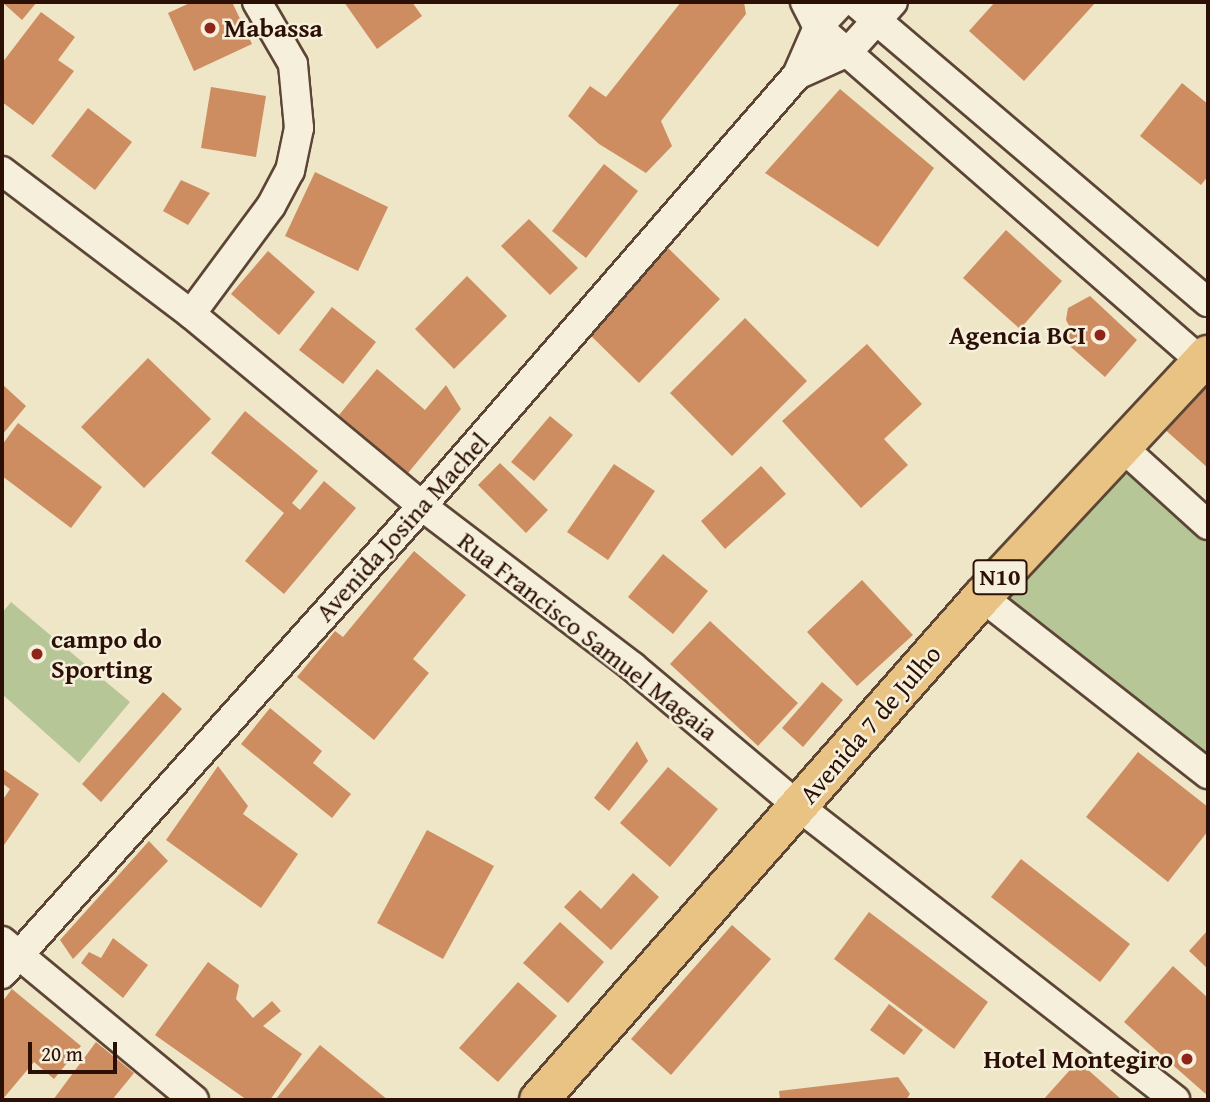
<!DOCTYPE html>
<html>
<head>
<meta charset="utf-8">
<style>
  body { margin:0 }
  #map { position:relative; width:1210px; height:1102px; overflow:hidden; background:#efe6c7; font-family:"Gentium Book Plus",serif }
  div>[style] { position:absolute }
  .green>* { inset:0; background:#b7c697 }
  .building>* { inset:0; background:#ce8d61 }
  .roads { filter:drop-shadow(2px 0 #5d4536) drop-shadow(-2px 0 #5d4536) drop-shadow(0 2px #5d4536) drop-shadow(0 -2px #5d4536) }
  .minor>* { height:28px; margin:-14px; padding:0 14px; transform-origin:14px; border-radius:14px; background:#f5efdb }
  .primary>* { height:38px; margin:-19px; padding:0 19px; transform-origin:19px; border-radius:19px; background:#e8c384 }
  .dots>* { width:19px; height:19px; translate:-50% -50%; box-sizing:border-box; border:4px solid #f5efdb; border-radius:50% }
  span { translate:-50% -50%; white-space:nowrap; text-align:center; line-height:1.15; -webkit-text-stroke:5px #f5efdb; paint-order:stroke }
  .shield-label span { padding:2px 5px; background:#f5efdb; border:2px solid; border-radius:5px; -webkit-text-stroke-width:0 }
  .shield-label { font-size:24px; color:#2c0f05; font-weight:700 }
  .poi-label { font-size:26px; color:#2c0f05; font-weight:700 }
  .left { translate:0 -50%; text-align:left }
  .right { translate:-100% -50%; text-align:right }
  .street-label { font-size:26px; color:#2c0f05 }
  .frame { position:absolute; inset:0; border:4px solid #2c0f05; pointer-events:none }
  .scale { position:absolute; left:28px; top:1042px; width:89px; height:32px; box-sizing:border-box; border:4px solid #2c0f05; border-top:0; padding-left:9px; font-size:21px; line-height:24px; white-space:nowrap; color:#2c0f05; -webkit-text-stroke:5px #f5efdb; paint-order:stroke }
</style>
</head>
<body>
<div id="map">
  <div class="green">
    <div style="clip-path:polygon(1101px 451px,1208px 543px,1208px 781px,989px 593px)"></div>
    <div style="clip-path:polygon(11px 602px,130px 702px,79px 763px,2px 694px,2px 613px)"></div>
  </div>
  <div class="building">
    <div style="clip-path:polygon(2px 2px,37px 2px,22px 20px)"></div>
    <div style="clip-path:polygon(192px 2px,232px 2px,252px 44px,194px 71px,168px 13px)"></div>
    <div style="clip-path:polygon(344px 2px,412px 2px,422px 16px,377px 49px)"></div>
    <div style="clip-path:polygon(681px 2px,744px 2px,746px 14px,661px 121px,672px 146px,646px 173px,599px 144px,568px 116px,590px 86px,606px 97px)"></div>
    <div style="clip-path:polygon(995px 2px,1096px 2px,1024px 81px,969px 31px)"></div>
    <div style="clip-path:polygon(41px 12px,75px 37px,58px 60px,74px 71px,33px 125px,2px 102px,2px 63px)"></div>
    <div style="clip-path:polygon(1182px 83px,1208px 104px,1208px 176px,1201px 185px,1140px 136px)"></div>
    <div style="clip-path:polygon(211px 87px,266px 96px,256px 157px,201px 148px)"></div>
    <div style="clip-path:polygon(840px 89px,934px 168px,878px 247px,765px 173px)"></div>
    <div style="clip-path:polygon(88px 108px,132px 142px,95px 190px,51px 156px)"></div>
    <div style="clip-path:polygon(604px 164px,638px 191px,586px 258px,552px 231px)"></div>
    <div style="clip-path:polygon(315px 172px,388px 207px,358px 271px,285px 236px)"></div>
    <div style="clip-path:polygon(181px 180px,210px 193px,188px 225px,163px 211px)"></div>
    <div style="clip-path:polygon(529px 219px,578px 268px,550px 295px,501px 246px)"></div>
    <div style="clip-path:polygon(1006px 230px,1062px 281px,1020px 329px,963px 278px)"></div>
    <div style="clip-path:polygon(664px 244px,720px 299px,639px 383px,582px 327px)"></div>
    <div style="clip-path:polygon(268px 251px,315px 292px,279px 335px,231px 294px)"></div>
    <div style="clip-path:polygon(467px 276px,507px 316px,454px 369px,415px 329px)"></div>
    <div style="clip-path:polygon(1090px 296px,1137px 340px,1105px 377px,1064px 341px,1072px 331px,1066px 320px,1068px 308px)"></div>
    <div style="clip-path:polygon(332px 307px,376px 342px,343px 384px,299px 350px)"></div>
    <div style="clip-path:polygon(745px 318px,807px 381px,732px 456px,670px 393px)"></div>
    <div style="clip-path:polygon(867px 344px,922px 404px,884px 439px,908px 465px,861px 508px,782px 421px)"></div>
    <div style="clip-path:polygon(148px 358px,211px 419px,144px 488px,81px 427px)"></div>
    <div style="clip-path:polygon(377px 369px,425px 410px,446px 385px,461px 409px,408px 473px,339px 415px)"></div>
    <div style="clip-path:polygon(1208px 374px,1208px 468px,1162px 427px)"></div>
    <div style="clip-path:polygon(2px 384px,26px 406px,2px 435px)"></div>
    <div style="clip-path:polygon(245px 411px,318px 471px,292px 503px,300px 510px,324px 481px,356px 508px,284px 594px,245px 561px,284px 513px,211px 453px)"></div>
    <div style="clip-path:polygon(550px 416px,573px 435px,534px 481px,511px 462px)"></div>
    <div style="clip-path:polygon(18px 423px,102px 487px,71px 528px,2px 476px,2px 445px)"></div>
    <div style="clip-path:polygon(500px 463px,548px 510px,526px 533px,478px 485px)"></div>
    <div style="clip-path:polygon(614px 464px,655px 491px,608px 560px,567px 532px)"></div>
    <div style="clip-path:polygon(761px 466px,786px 494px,725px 549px,701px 521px)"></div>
    <div style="clip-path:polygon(414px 551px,466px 595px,413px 659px,429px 673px,374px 740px,297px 677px,335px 631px,343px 637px)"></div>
    <div style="clip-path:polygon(663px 554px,708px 591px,673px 634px,628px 597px)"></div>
    <div style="clip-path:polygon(862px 580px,913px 635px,857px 686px,807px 632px)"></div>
    <div style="clip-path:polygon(710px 621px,798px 703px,758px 746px,670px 664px)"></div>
    <div style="clip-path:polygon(822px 682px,843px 700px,803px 747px,782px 728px)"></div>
    <div style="clip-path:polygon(163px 692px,182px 709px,101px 802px,82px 784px)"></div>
    <div style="clip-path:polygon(270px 708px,322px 751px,313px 763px,351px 794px,332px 818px,241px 744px)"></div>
    <div style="clip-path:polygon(637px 741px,648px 761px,609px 811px,594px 798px)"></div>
    <div style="clip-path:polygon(1138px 752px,1208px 807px,1208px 831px,1168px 882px,1086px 817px)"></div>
    <div style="clip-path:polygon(218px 766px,248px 806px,243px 814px,298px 854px,261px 908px,166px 840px)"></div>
    <div style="clip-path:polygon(668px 767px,718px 809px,670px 867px,620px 823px)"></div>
    <div style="clip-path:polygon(3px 769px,39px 794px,2px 848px,2px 801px,10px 789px,2px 783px)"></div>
    <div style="clip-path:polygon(427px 830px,494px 866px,443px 959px,377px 923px)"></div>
    <div style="clip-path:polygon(149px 841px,168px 861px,73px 959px,60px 940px)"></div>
    <div style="clip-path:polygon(1021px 859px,1130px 944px,1100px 982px,991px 897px)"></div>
    <div style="clip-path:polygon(633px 873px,659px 897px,611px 950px,564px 907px,580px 890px,601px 909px)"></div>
    <div style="clip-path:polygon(869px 912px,988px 1002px,954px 1049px,834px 959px)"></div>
    <div style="clip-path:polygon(560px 922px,604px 962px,568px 1003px,523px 963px)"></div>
    <div style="clip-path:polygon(732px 925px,771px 959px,671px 1075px,631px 1039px)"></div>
    <div style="clip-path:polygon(1208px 930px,1208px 969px,1189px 951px)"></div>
    <div style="clip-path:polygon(113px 938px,148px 965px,123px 998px,81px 963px,89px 952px,101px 958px)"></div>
    <div style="clip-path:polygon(208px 962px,239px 985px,236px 999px,253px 1018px,272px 1001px,281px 1011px,263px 1026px,302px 1054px,270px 1100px,247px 1100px,155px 1035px)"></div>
    <div style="clip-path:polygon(1173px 966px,1208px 998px,1208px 1096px,1124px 1022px)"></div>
    <div style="clip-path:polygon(518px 982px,557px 1016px,498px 1082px,459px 1048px)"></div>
    <div style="clip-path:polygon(12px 989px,81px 1046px,54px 1079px,34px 1062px,2px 1100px,2px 1002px)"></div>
    <div style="clip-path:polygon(889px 1004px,923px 1030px,904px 1055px,870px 1030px)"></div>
    <div style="clip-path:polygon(96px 1042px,134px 1073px,112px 1100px,53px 1100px)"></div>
    <div style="clip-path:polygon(320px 1045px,388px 1100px,275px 1100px)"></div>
    <div style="clip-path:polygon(1078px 1061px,1122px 1100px,1043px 1100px)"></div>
    <div style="clip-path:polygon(898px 1077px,910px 1094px,906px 1100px,780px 1100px,779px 1091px)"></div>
  </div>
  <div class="roads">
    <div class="minor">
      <div style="left:805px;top:2px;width:28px;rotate:63deg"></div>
      <div style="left:818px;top:27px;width:510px;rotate:41.1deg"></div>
      <div style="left:855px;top:2px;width:463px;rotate:40.4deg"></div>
      <div style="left:797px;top:75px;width:56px;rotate:-24.3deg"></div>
      <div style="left:848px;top:52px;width:67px;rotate:-48deg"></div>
      <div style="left:2px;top:171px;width:237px;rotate:37.1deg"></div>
      <div style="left:191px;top:314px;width:300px;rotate:39.7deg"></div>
      <div style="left:422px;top:506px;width:265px;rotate:37.3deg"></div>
      <div style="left:633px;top:667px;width:216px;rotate:40.1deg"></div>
      <div style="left:798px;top:806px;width:478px;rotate:37.9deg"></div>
      <div style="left:191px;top:314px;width:134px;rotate:-53.5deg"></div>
      <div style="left:271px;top:206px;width:40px;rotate:-62deg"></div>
      <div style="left:290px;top:171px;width:44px;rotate:-78.2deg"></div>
      <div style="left:299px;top:128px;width:64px;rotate:-95.4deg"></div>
      <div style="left:293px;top:64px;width:72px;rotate:-120.1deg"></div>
      <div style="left:1122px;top:447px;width:116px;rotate:42.2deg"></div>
      <div style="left:982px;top:597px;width:287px;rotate:38.1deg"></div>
      <div style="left:2px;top:941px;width:249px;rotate:39.6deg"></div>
      <div style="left:2px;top:974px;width:629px;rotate:-48.09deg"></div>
      <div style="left:422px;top:506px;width:571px;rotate:-48.97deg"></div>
      <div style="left:797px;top:75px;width:52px;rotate:-66.4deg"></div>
      <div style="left:818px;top:27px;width:34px;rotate:-47deg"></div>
    </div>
    <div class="primary">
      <div style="left:539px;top:1100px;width:670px;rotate:-48.63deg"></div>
      <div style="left:982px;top:597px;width:331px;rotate:-47deg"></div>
    </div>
  </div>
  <div class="dots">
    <div style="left:210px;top:28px;background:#8f2418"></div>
    <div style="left:1100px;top:335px;background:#8f2418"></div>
    <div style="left:37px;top:654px;background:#8f2418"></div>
    <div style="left:1187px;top:1059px;background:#8f2418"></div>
  </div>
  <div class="shield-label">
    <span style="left:1000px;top:577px">N10</span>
  </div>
  <div class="poi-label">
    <span class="left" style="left:224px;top:28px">Mabassa</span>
    <span class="right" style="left:1086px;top:335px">Agencia BCI</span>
    <span class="left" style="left:51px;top:654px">campo do<br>Sporting</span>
    <span class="right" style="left:1173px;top:1059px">Hotel Montegiro</span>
  </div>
  <div class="street-label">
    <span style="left:402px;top:527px;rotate:-48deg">Avenida Josina Machel</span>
    <span style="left:588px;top:636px;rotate:38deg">Rua Francisco Samuel Magaia</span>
    <span style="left:870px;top:724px;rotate:-49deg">Avenida 7 de Julho</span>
  </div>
  <div class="frame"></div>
  <div class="scale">20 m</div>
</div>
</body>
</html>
